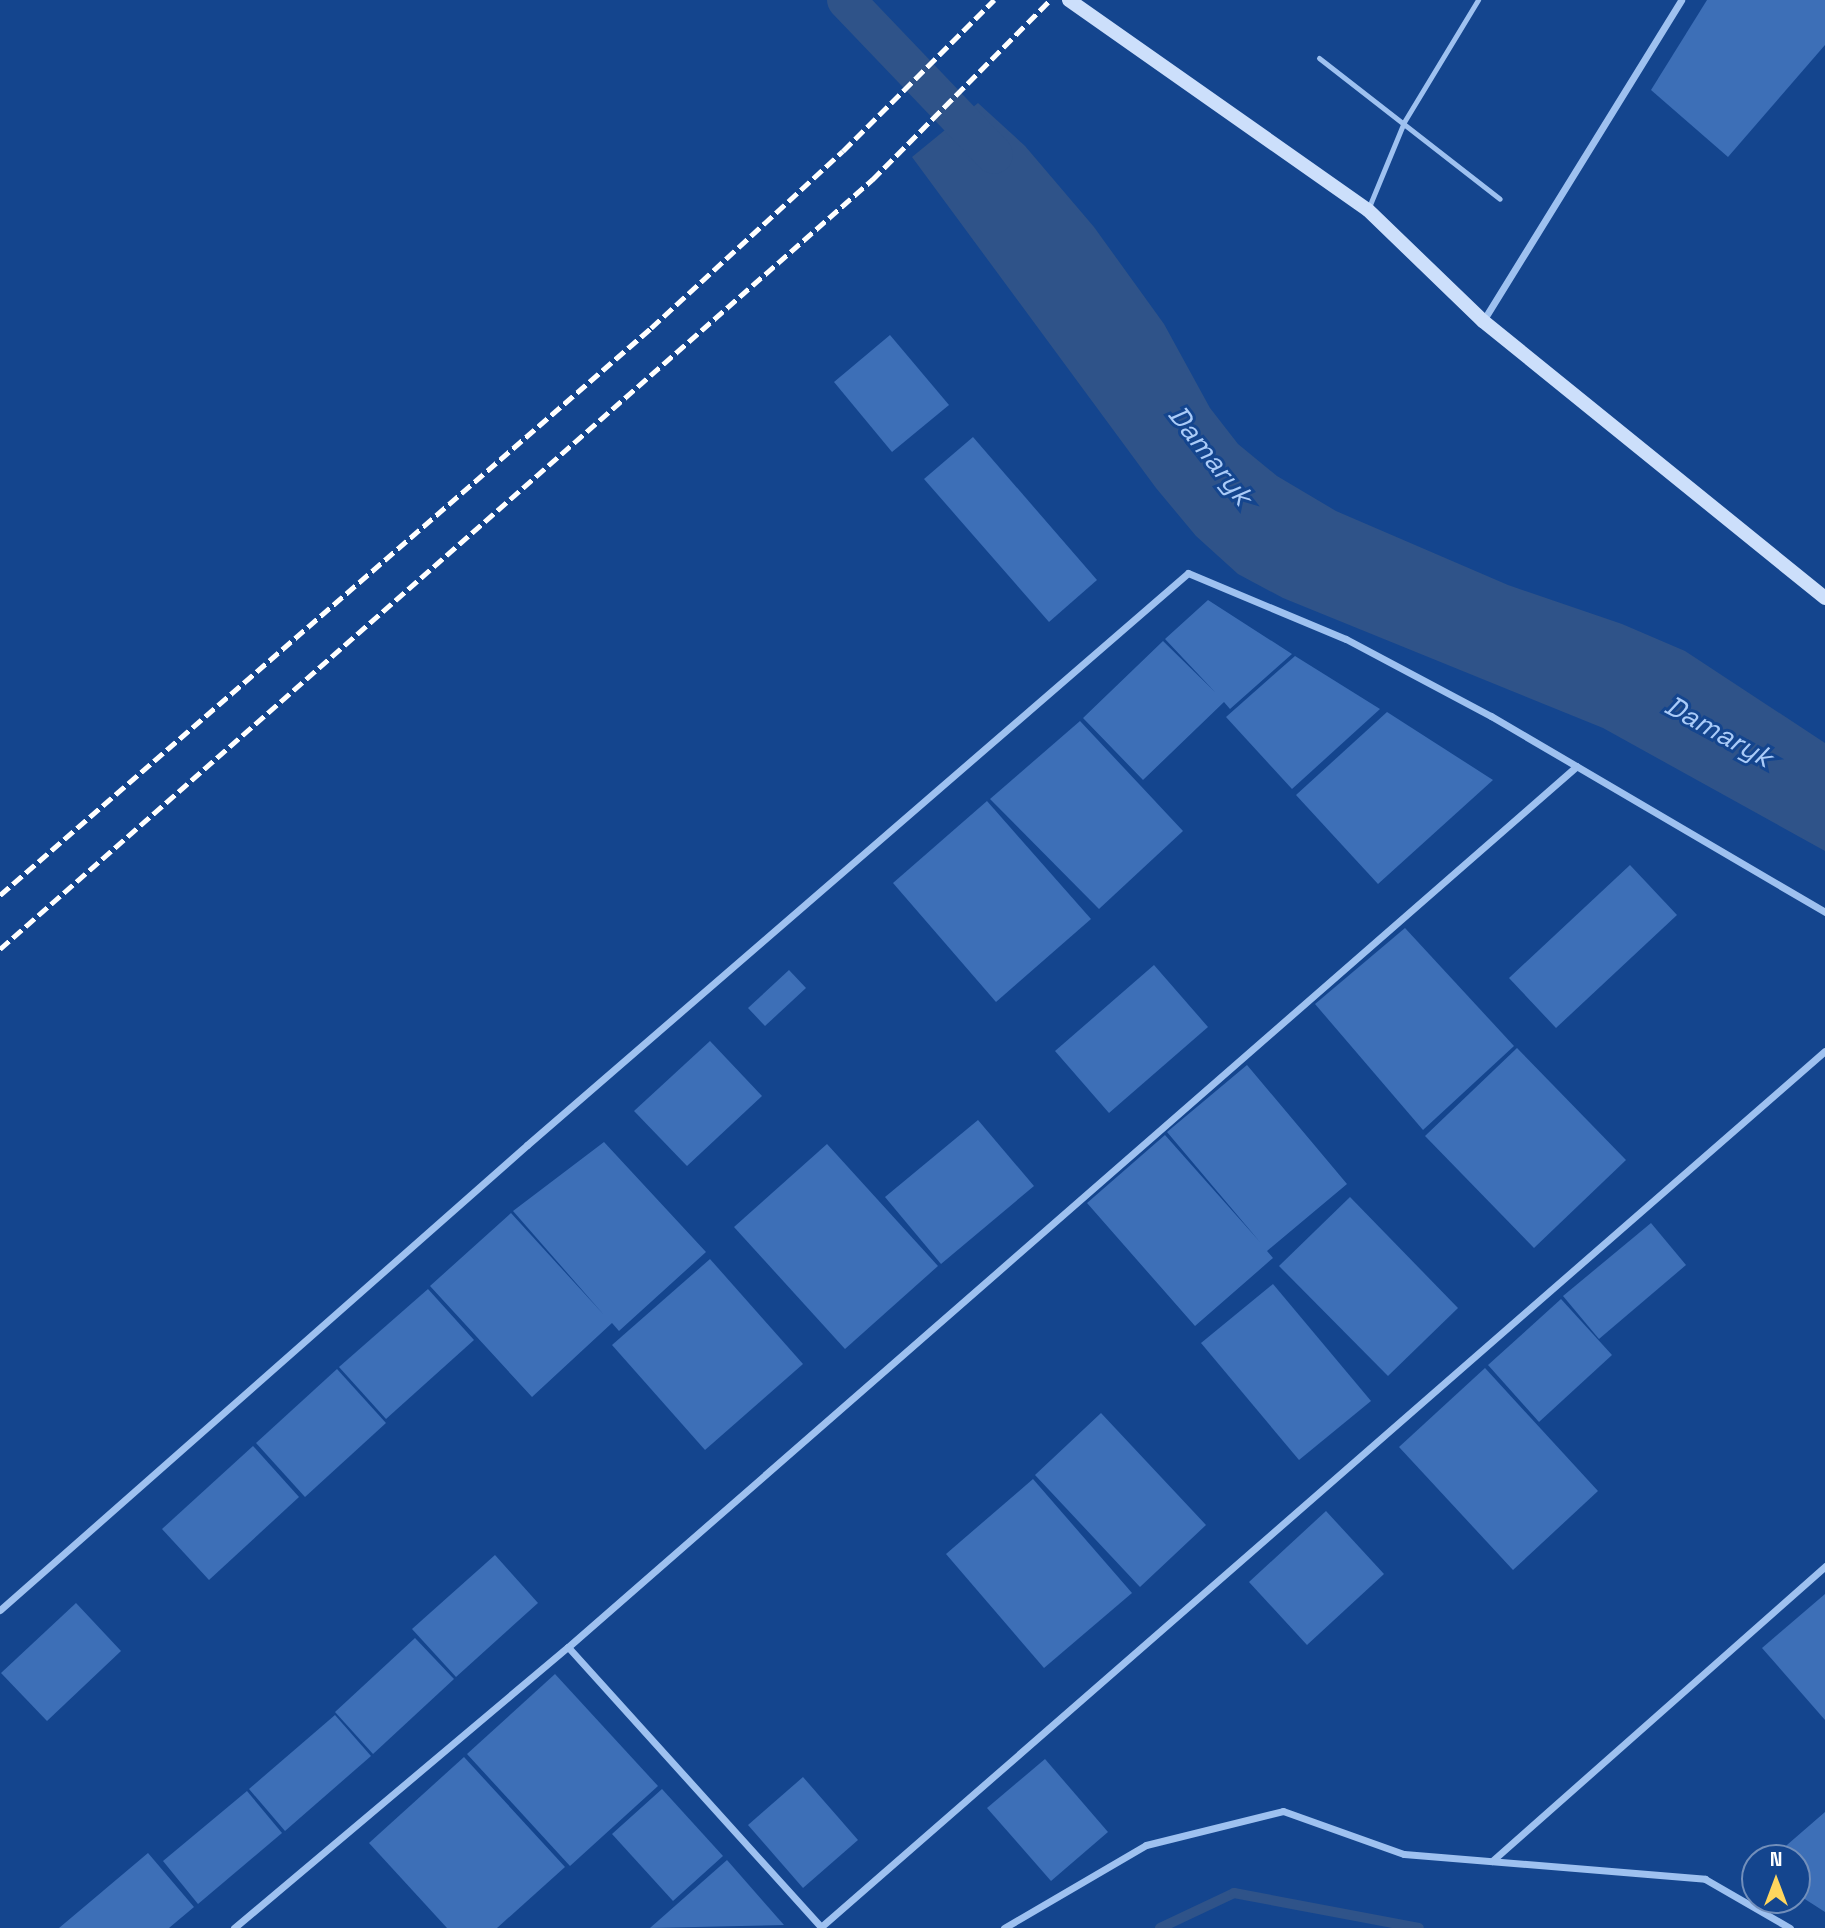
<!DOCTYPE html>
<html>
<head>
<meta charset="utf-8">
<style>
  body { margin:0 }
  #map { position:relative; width:1825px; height:1928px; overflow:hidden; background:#14458e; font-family:"Space Grotesk",sans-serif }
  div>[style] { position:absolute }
  .water>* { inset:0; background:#2f5389 }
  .stream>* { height:10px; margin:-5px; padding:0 5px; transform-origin:5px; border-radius:5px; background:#2f5389 }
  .canal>* { height:38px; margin:-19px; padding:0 19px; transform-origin:19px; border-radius:19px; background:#2f5389 }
  .building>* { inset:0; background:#3d6fb7 }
  .service>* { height:5px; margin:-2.5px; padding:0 2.5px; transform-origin:2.5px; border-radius:2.5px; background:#9ec1f0 }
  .minor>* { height:7px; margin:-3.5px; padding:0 3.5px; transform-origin:3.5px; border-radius:3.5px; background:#9ec1f0 }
  .secondary>* { height:14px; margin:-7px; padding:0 7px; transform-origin:7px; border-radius:7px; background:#ccdffb }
  .rail>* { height:5px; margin-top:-2.5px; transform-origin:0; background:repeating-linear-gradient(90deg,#fff 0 12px,transparent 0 17px) }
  span { translate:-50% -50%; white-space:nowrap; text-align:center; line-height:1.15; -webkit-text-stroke:6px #14458e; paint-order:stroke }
  .water-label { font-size:28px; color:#aacbf8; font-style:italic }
  .north { position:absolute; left:1741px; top:1844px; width:70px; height:70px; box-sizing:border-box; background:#14458e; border:2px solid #728fbb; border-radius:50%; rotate:0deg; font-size:19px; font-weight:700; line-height:28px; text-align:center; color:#fff }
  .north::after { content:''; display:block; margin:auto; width:24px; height:32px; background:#ffd65e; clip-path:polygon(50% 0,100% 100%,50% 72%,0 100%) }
</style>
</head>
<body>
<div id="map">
  <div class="water">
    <div style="clip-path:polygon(978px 103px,1025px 146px,1094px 227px,1164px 324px,1210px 408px,1238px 444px,1277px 476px,1336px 511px,1508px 585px,1622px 624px,1685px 651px,1825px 743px,1825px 851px,1603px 728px,1283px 598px,1238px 574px,1196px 536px,1156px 488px,912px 157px)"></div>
  </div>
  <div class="stream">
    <div style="left:1160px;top:1928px;width:82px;rotate:-25.3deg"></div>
    <div style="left:1234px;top:1893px;width:188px;rotate:10.7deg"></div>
  </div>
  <div class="canal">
    <div style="left:846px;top:0;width:214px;rotate:46.3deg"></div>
  </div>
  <div class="building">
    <div style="clip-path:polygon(1707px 0,1825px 0,1825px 45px,1728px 157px,1651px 90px)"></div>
    <div style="clip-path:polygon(890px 335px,949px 405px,892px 452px,834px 382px)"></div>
    <div style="clip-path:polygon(973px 437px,1097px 580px,1049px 622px,924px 479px)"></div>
    <div style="clip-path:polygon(1208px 600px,1292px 654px,1230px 709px,1224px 702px,1143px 780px,1083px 718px,1163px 641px,1215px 692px,1165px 639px)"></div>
    <div style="clip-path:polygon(1295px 656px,1380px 709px,1292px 789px,1226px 717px)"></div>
    <div style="clip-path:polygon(1387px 712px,1493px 780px,1378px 884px,1296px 795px)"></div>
    <div style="clip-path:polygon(1080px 721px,1183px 831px,1099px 909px,990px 799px)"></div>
    <div style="clip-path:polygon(987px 801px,1091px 919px,996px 1002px,893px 883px)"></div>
    <div style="clip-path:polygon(1630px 865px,1677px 915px,1556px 1028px,1509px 978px)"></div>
    <div style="clip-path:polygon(1405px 928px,1514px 1046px,1423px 1130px,1315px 1004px)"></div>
    <div style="clip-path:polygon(1154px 965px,1208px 1027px,1109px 1113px,1055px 1051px)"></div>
    <div style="clip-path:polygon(789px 970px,806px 988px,765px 1026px,748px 1008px)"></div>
    <div style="clip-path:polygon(710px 1041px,762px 1096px,687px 1166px,634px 1111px)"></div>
    <div style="clip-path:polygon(1517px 1048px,1626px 1160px,1534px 1248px,1425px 1136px)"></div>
    <div style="clip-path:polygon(1247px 1065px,1347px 1184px,1267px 1251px,1273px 1258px,1195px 1326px,1087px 1203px,1165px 1135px,1260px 1242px,1167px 1132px)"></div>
    <div style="clip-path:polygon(978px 1120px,1034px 1186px,941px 1264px,885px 1197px)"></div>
    <div style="clip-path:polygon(604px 1142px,706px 1252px,619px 1331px,612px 1323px,532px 1397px,430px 1286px,511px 1213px,604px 1315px,513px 1211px)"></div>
    <div style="clip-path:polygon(827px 1144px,938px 1266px,845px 1349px,734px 1227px)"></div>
    <div style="clip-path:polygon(1350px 1197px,1458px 1308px,1388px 1376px,1279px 1266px)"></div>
    <div style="clip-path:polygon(1651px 1223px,1686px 1265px,1599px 1339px,1563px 1296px)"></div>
    <div style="clip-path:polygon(710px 1259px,803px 1364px,705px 1450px,612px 1345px)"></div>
    <div style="clip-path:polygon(1273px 1284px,1371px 1401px,1299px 1460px,1201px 1343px)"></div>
    <div style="clip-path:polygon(428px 1289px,474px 1340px,386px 1419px,339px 1367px)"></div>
    <div style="clip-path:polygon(1561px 1299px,1612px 1355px,1539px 1422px,1488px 1365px)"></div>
    <div style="clip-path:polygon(1485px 1368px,1598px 1491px,1513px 1570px,1399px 1447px)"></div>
    <div style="clip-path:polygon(337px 1369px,386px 1423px,305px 1497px,256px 1443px)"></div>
    <div style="clip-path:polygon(1101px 1413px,1206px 1525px,1140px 1587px,1035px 1475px)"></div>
    <div style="clip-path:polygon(253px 1446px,299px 1497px,209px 1580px,162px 1529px)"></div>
    <div style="clip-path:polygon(1033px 1479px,1132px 1593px,1044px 1668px,946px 1554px)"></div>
    <div style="clip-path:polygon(1326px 1511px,1384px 1574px,1307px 1645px,1249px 1582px)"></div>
    <div style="clip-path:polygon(495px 1555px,538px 1603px,456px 1677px,412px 1629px)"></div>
    <div style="clip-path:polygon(1825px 1594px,1825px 1720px,1762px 1648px)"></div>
    <div style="clip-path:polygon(76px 1603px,121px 1651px,47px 1721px,1px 1673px)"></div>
    <div style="clip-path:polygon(415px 1638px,454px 1679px,373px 1754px,335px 1712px)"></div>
    <div style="clip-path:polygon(555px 1674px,658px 1786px,570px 1866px,467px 1754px)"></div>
    <div style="clip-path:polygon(335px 1715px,371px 1756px,285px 1831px,249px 1789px)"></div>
    <div style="clip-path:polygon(464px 1757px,565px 1867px,497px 1928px,447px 1928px,369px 1843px)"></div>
    <div style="clip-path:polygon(1045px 1759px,1108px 1832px,1051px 1881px,987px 1808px)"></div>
    <div style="clip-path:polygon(803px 1777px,858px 1840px,803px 1888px,748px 1825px)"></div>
    <div style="clip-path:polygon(662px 1789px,723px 1856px,673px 1901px,612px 1834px)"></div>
    <div style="clip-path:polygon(247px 1791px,282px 1833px,198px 1904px,163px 1861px)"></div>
    <div style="clip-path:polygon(1825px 1812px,1825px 1912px,1797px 1894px,1797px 1858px,1772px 1858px)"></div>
    <div style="clip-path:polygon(148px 1853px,194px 1907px,169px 1928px,59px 1928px)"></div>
    <div style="clip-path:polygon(727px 1860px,784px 1925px,650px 1928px)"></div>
  </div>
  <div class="service">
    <div style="left:1319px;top:58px;width:229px;rotate:37.9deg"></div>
    <div style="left:1369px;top:207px;width:92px;rotate:-67.6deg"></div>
    <div style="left:1404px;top:122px;width:143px;rotate:-58.8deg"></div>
  </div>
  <div class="minor">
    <div style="left:1483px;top:321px;width:377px;rotate:-58.3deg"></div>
    <div style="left:0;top:1610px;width:703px;rotate:-41.42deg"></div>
    <div style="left:527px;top:1145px;width:874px;rotate:-40.87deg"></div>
    <div style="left:1188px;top:573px;width:171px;rotate:22.7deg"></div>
    <div style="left:1346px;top:639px;width:164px;rotate:28deg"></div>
    <div style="left:1491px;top:716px;width:387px;rotate:30.4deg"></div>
    <div style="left:568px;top:1647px;width:379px;rotate:47.9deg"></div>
    <div style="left:1492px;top:1861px;width:445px;rotate:-41.5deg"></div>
    <div style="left:821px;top:1927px;width:1332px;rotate:-41.11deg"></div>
    <div style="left:234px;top:1928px;width:436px;rotate:-40.1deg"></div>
    <div style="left:568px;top:1647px;width:1339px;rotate:-41.13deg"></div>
    <div style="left:1004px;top:1928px;width:164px;rotate:-30.3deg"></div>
    <div style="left:1146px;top:1845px;width:141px;rotate:-13.9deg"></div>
    <div style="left:1283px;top:1811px;width:128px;rotate:19.6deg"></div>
    <div style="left:1404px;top:1854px;width:302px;rotate:4.7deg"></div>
    <div style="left:1705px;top:1879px;width:98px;rotate:30deg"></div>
  </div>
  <div class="secondary">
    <div style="left:1069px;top:0;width:365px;rotate:35.1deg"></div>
    <div style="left:1368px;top:210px;width:160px;rotate:44deg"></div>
    <div style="left:1483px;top:321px;width:440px;rotate:39deg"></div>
  </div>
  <div class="rail">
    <div style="left:0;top:895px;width:863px;rotate:-41.05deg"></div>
    <div style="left:651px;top:328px;width:261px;rotate:-42.7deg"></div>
    <div style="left:843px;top:151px;width:214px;rotate:-45deg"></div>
    <div style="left:0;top:949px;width:1163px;rotate:-41.41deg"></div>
    <div style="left:872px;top:180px;width:253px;rotate:-45.3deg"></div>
  </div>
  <div class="water-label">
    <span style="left:1211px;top:455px;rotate:52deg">Damaryk</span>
    <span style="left:1719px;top:731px;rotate:29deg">Damaryk</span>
  </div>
  <div class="north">N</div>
</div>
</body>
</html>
